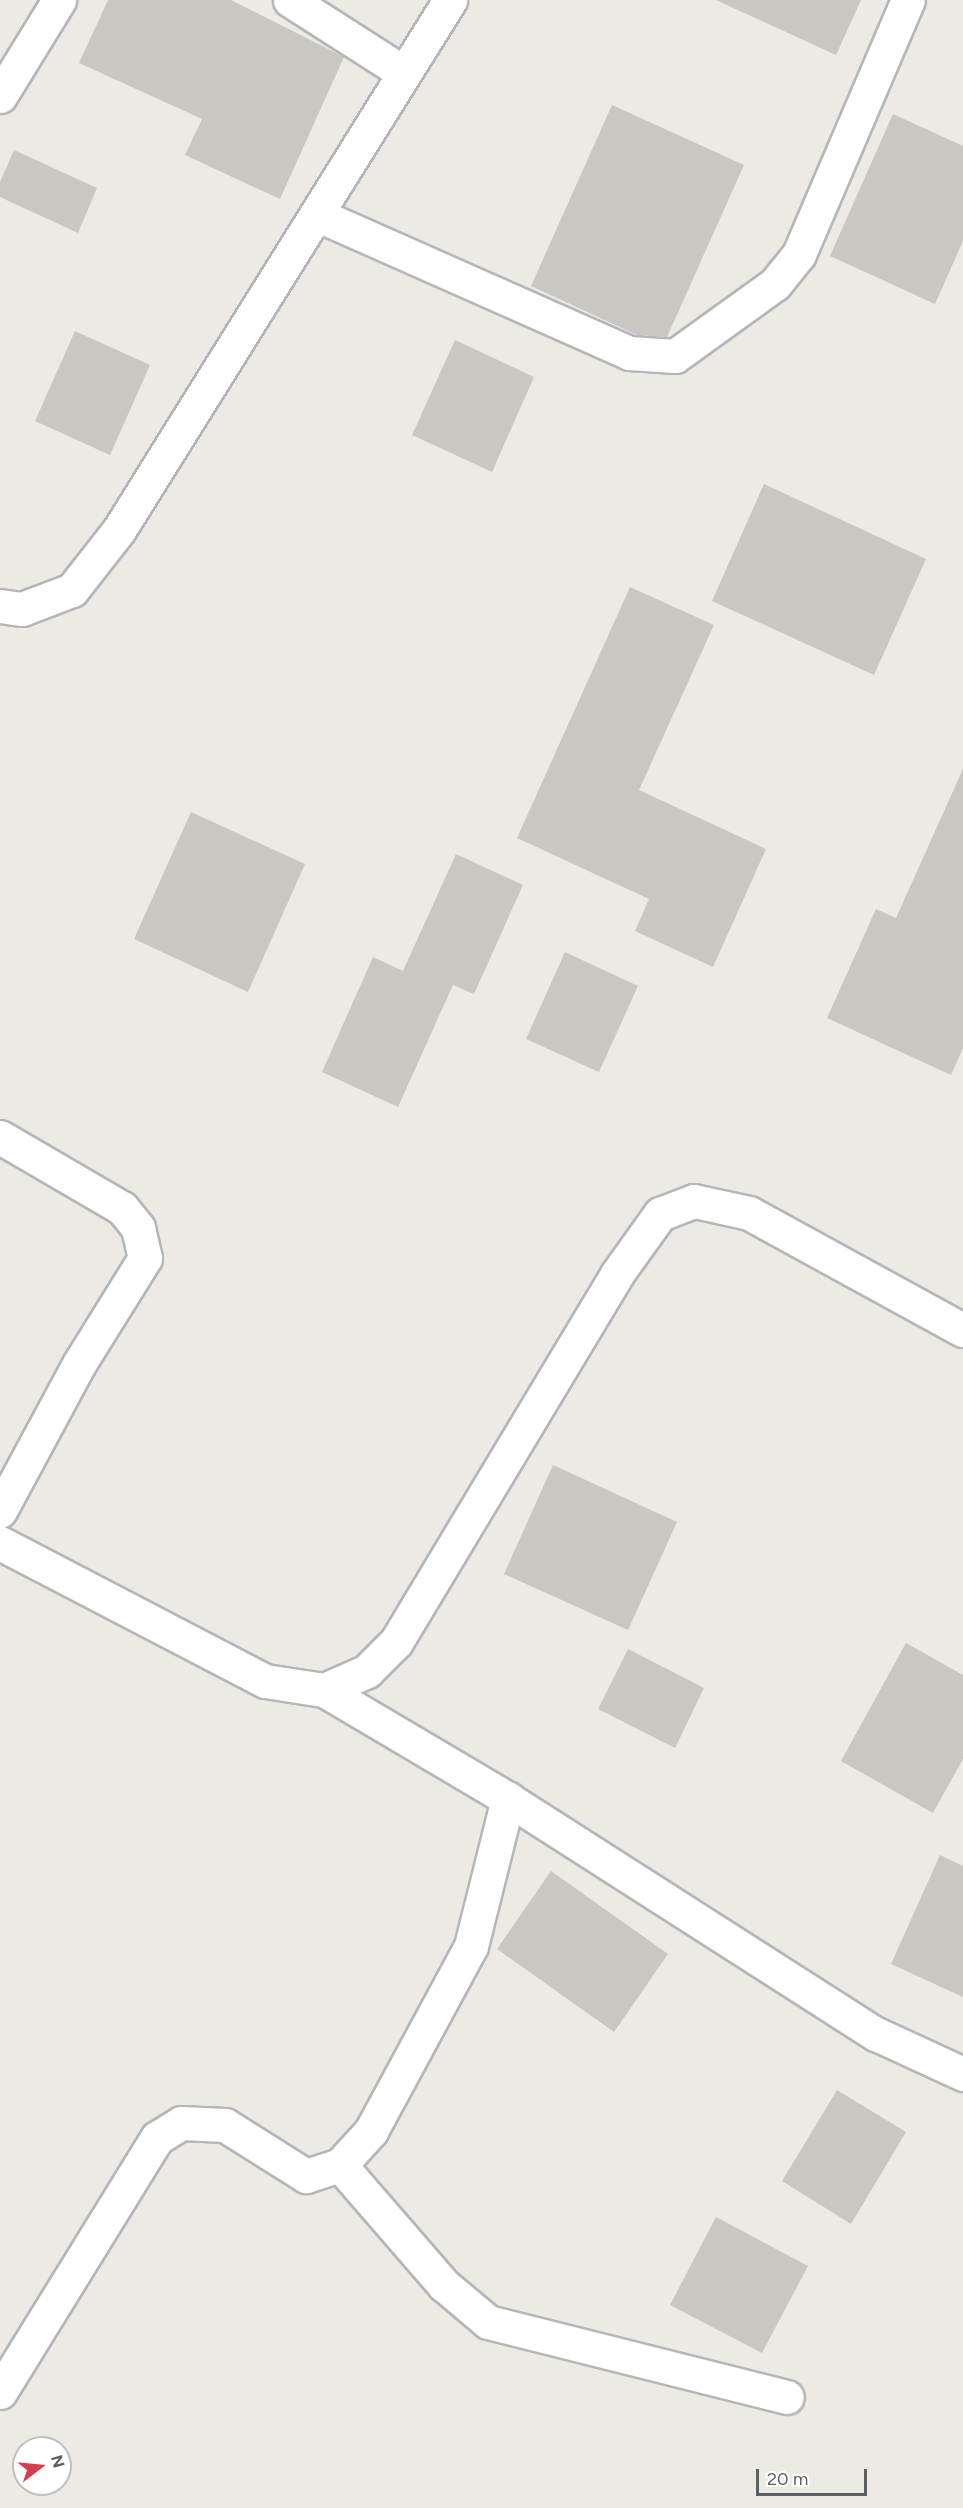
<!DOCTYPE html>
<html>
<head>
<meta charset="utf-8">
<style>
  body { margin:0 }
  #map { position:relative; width:963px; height:2508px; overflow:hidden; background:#ede9e3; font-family:Figtree,sans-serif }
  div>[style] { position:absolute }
  .building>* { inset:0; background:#cac6c2 }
  .roads { filter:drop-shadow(2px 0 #b4b6b9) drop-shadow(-2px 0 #b4b6b9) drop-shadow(0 2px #b4b6b9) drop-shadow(0 -2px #b4b6b9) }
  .minor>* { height:33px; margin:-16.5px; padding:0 16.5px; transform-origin:16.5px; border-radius:16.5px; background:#fff }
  span { translate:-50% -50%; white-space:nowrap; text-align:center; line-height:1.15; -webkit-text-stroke:4.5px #fff; paint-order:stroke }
  .north { position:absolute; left:12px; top:2436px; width:60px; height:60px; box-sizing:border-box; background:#fff; border:2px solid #bdbfc0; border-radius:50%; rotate:74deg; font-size:16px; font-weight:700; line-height:24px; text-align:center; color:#5b6062 }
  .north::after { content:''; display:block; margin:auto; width:21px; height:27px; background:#d83d4b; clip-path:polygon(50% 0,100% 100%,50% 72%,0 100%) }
  .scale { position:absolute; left:756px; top:2469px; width:111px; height:27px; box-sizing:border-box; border:3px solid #5b6062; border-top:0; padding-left:8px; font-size:18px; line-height:21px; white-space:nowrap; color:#5b6062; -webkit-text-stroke:4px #fff; paint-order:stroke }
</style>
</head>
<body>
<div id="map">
  <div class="building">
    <div style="clip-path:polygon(108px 0,231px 0,344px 57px,280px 199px,185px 155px,202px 119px,79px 63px)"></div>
    <div style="clip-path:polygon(716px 0,861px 0,836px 55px)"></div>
    <div style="clip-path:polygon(612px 105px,744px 165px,667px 337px,637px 335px,531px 286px)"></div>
    <div style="clip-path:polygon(893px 114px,963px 146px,963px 241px,935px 304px,830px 256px)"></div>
    <div style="clip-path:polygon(14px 150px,97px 188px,78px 233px,0 197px,0 182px)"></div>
    <div style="clip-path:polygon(75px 331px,150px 365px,110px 455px,35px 421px)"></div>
    <div style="clip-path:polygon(455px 340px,534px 377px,492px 472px,412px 435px)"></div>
    <div style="clip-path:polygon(764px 484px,926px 559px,874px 675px,712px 601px)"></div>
    <div style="clip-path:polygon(630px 587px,714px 625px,639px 790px,766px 849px,713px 967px,635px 931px,649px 899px,517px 838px)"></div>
    <div style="clip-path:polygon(963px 769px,963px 1048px,951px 1075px,827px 1018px,876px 909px,896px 918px)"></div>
    <div style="clip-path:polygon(191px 812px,305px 864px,248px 992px,134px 939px)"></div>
    <div style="clip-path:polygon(456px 854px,523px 885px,474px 994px,453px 985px,398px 1107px,322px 1072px,373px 957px,403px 971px)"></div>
    <div style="clip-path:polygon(565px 952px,638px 986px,599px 1072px,526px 1039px)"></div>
    <div style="clip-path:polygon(553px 1465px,677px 1522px,628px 1630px,504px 1574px)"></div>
    <div style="clip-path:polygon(906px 1643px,963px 1675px,963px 1759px,933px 1813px,841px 1761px)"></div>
    <div style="clip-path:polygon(628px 1649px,704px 1688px,675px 1748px,598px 1709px)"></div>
    <div style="clip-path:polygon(940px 1855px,963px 1866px,963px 1997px,891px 1964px)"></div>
    <div style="clip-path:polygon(551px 1871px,668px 1954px,614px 2032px,497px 1949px)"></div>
    <div style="clip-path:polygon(837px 2090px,906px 2132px,851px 2224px,782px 2181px)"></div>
    <div style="clip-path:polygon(716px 2217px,808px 2266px,762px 2353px,670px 2305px)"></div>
  </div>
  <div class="roads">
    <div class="minor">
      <div style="left:290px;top:0;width:135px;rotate:32.6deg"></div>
      <div style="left:0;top:96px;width:113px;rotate:-58.4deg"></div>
      <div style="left:318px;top:215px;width:340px;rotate:23.9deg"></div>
      <div style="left:629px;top:353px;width:46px;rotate:3.7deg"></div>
      <div style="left:675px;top:356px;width:123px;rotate:-35.8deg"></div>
      <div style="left:775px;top:284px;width:38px;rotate:-51deg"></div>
      <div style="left:799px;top:254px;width:276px;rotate:-66.8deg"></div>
      <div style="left:0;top:606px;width:22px;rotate:8deg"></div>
      <div style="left:22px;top:609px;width:53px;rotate:-20.8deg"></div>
      <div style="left:72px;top:590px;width:76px;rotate:-51.9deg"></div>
      <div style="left:119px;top:530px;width:625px;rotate:-58.01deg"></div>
      <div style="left:0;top:1137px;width:141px;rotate:30.2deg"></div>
      <div style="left:122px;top:1208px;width:26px;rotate:51deg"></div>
      <div style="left:138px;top:1228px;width:31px;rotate:77deg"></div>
      <div style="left:145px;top:1258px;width:125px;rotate:121.9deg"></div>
      <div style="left:79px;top:1364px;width:167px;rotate:118.3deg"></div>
      <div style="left:0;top:1543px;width:299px;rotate:27.5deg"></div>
      <div style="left:265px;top:1681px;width:60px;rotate:8.7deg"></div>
      <div style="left:324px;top:1690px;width:47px;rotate:-23.8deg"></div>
      <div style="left:367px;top:1671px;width:41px;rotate:-45deg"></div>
      <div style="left:396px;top:1642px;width:429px;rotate:-59deg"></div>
      <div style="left:617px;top:1274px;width:74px;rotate:-54.4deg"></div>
      <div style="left:660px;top:1214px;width:36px;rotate:-21deg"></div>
      <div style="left:694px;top:1201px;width:56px;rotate:12.3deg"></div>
      <div style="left:749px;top:1213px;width:244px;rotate:28.7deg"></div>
      <div style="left:324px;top:1690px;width:214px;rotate:30.6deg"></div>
      <div style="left:508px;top:1799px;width:437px;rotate:32.6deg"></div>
      <div style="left:876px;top:2034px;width:96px;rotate:24.7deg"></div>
      <div style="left:340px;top:2165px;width:159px;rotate:49.1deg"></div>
      <div style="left:444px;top:2285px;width:57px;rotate:40.1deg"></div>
      <div style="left:488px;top:2322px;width:308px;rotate:14.1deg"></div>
      <div style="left:0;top:2392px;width:299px;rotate:-58.3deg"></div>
      <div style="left:157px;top:2138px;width:28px;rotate:-32deg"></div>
      <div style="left:181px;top:2123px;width:44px;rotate:2.6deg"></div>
      <div style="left:225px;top:2125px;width:96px;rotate:32.2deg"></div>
      <div style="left:306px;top:2176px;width:36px;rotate:-18deg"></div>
      <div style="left:340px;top:2165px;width:46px;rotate:-47.6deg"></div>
      <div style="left:371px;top:2131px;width:210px;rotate:-61.6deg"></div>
      <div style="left:471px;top:1946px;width:152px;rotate:-75.9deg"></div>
    </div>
  </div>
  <div class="north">N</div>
  <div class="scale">20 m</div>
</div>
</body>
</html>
